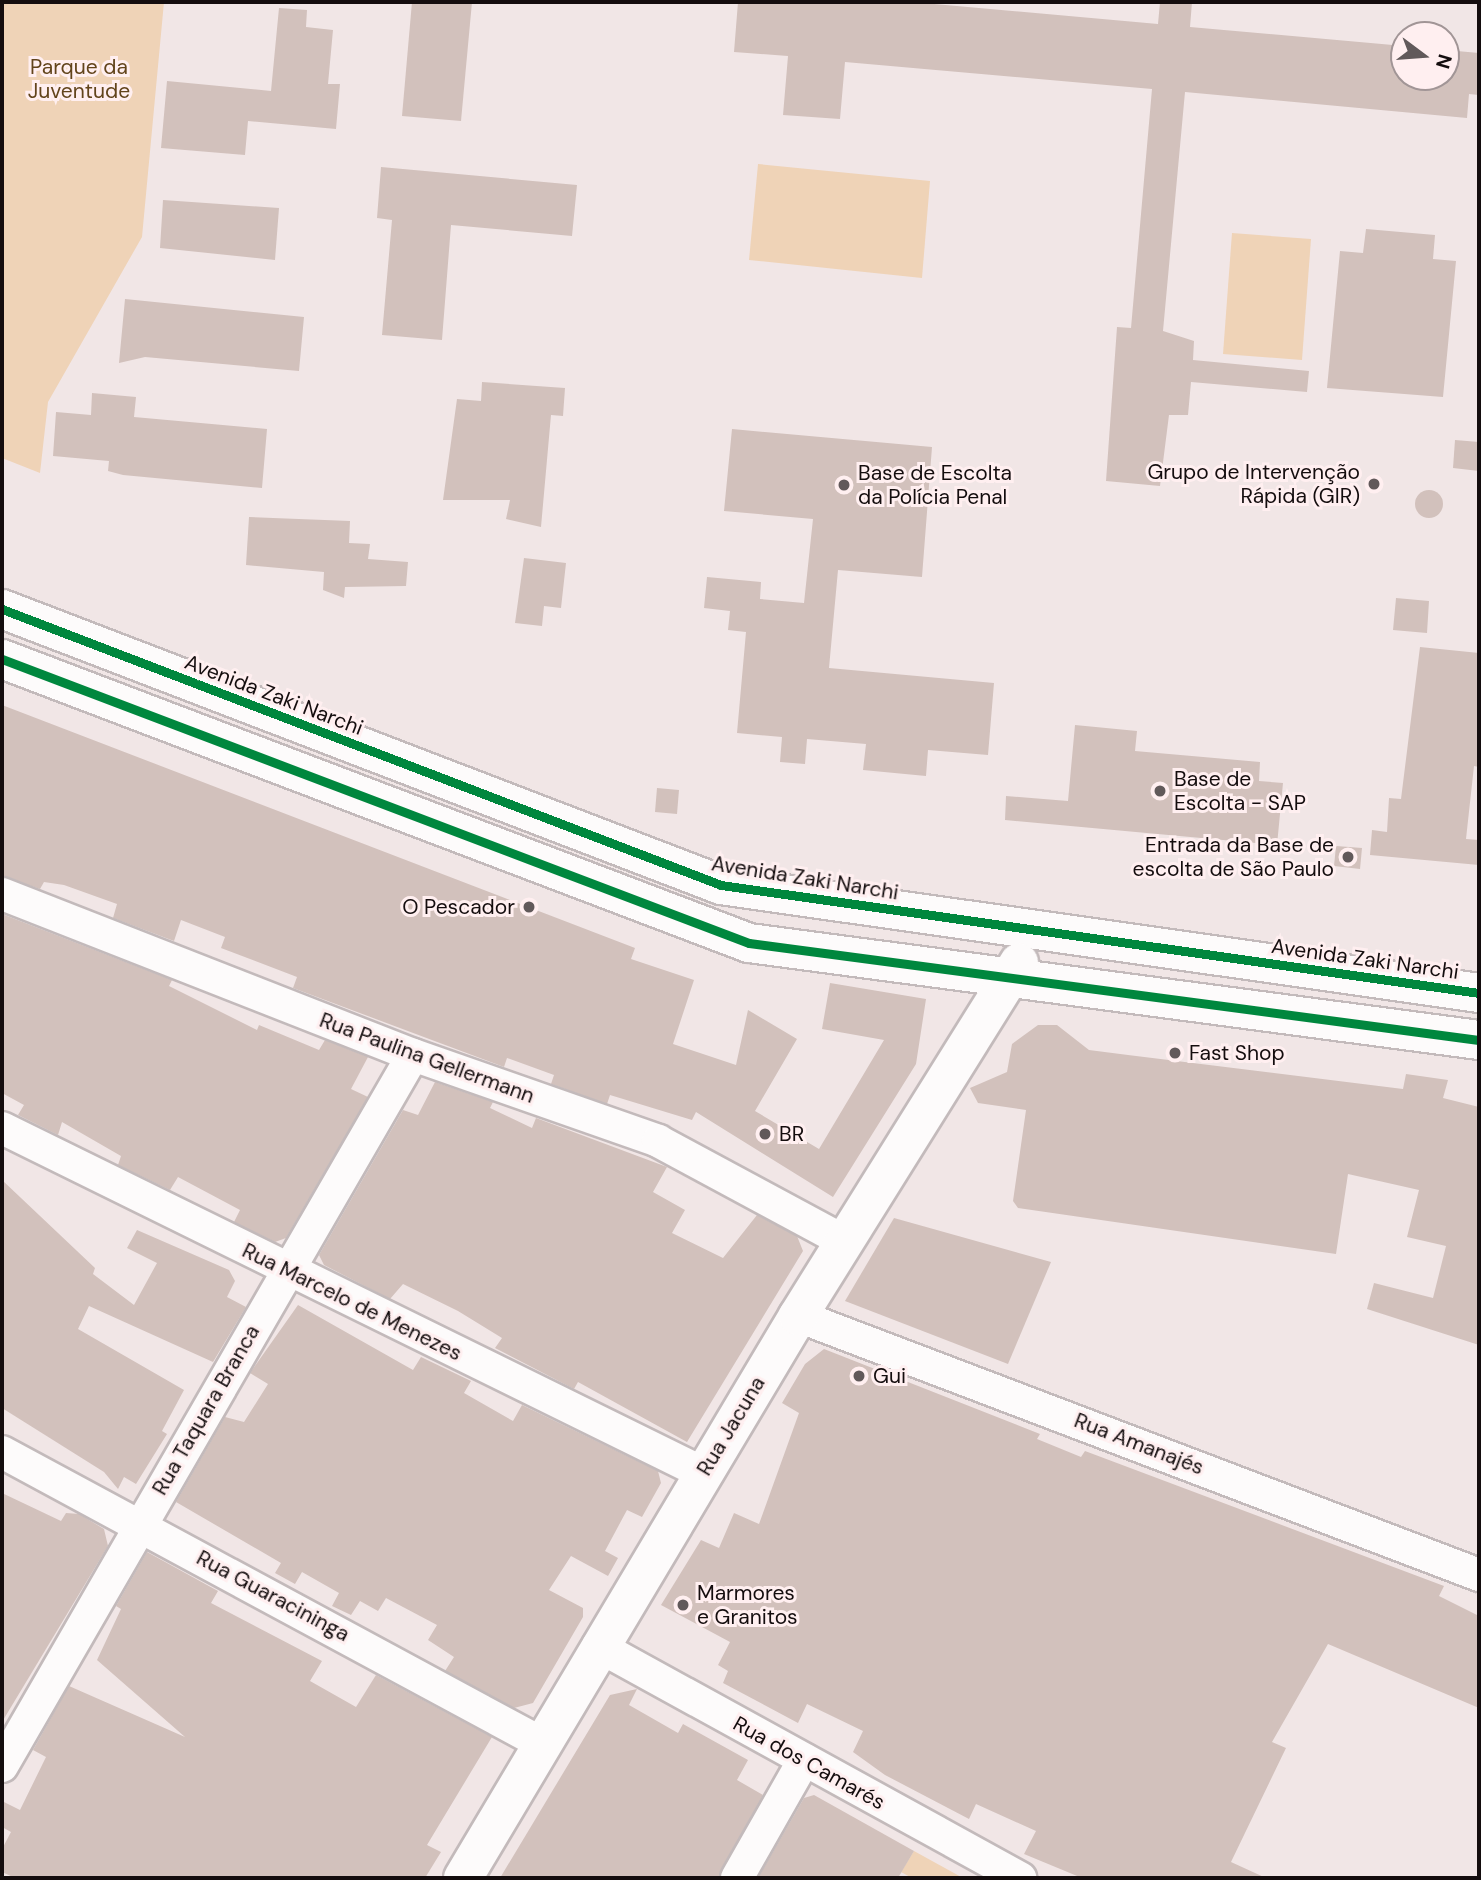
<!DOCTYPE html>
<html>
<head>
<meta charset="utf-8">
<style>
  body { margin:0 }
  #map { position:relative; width:1481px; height:1880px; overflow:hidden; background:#f1e6e6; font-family:"DM Sans",sans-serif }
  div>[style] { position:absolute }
  .green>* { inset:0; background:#efd3b7 }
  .building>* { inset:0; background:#d2c1bc }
  .round { border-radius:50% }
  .roads { filter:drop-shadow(2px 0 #c3babb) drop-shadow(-2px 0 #c3babb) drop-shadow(0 2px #c3babb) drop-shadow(0 -2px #c3babb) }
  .minor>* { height:32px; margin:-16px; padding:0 16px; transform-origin:16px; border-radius:16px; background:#fdfbfb }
  .major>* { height:38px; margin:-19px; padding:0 19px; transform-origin:19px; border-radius:19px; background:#fdfbfb }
  .cycleway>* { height:9px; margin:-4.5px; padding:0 4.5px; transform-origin:4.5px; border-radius:4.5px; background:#00873e }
  .dots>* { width:19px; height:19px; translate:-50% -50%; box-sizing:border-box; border:4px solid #ffeff0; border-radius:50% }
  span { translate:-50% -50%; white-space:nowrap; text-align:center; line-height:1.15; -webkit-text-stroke:6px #ffeff0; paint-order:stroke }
  .park-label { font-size:21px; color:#62441b }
  .poi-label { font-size:21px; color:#140d0e }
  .right { translate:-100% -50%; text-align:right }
  .left { translate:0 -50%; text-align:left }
  .street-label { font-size:21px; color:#140d0e }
  .frame { position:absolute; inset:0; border:4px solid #140d0e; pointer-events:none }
  .north { position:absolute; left:1390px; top:21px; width:70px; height:70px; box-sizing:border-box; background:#ffeff0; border:2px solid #a19596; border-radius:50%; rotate:106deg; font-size:19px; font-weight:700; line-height:28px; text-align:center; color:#140d0e }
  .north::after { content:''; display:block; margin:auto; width:24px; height:32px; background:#61595a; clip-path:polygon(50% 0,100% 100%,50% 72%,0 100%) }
</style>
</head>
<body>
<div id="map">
  <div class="green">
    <div style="clip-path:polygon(2px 2px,164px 2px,142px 237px,48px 402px,40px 473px,2px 458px)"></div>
    <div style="clip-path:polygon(758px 164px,930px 181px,922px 278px,749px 260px)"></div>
    <div style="clip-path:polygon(1232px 233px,1311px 239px,1302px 360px,1223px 354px)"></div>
    <div style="clip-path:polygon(914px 1851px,963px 1878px,912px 1878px,901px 1872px)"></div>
  </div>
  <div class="building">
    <div style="clip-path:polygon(412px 2px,472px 2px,461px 121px,402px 116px)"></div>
    <div style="clip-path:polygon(738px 2px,912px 2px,1158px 24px,1160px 2px,1192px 2px,1190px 27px,1404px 46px,1404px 77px,1446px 77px,1446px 50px,1479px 53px,1479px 95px,1469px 94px,1467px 118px,1185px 92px,1163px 331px,1194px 341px,1193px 360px,1309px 371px,1307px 392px,1191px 382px,1188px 415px,1169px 415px,1160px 486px,1106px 481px,1117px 327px,1131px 328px,1152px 89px,845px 62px,840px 119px,783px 115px,788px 56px,734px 52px)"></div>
    <div style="clip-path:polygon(279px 8px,307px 10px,306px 27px,333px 30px,328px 84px,340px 84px,336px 129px,248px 121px,245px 155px,161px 148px,167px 81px,271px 91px)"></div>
    <div style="clip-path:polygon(381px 167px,577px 185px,572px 236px,451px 225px,442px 340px,382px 335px,392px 220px,377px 218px)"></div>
    <div style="clip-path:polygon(163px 200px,279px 208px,275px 260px,160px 248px)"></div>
    <div style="clip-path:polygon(1366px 229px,1435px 235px,1433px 259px,1456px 261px,1443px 397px,1327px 388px,1340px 251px,1363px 253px)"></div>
    <div style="clip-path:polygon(125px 299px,304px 317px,299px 371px,145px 357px,119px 363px)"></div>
    <div style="clip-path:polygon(482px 382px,565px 388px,563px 416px,551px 415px,541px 527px,506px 519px,510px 500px,443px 500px,457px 399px,481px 401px)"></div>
    <div style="clip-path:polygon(92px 393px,136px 397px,134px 417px,267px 429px,262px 488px,123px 475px,108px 471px,109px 461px,53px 456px,56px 412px,91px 415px)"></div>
    <div style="clip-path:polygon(732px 429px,932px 447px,922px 577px,838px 570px,829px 668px,994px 683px,988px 755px,928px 750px,926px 776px,863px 770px,866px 744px,807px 739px,805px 764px,780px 762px,782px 737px,737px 733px,746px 632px,728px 630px,730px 611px,704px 608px,707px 577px,761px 582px,760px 599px,804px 603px,813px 519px,724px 511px)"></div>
    <div style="clip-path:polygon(1455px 440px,1479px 442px,1479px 471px,1453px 468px)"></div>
    <div class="round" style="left:1415px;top:490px;width:28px;height:28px"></div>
    <div style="clip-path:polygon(249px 517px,350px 521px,349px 543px,370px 544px,368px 559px,408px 562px,406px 586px,345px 587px,344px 598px,323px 590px,324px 572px,246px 565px)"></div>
    <div style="clip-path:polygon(524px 558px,566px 563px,561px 608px,544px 606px,542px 626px,515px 623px)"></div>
    <div style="clip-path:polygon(1396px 598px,1429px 601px,1427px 633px,1393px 630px)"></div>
    <div style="clip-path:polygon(1420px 647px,1479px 653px,1479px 767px,1474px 766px,1466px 839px,1479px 840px,1479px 865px,1370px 855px,1372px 830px,1387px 832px,1389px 798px,1401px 799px)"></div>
    <div style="clip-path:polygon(2px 705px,635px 948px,631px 959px,694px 980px,673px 1044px,736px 1065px,748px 1010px,797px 1039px,755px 1111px,819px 1149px,884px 1040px,822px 1029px,830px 983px,926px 999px,916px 1064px,833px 1197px,696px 1112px,692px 1120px,610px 1095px,607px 1104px,551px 1084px,554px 1075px,507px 1058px,504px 1067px,293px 988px,297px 977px,221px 948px,225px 937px,181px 920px,174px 941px,113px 918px,117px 904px,64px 885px,44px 882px,40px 889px,2px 876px)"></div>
    <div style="clip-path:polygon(1075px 725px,1137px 731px,1135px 751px,1260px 762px,1259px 781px,1283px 783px,1277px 845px,1005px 820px,1006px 796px,1068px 801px)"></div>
    <div style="clip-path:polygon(657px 788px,679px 790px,677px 814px,655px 812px)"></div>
    <div style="clip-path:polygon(1336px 846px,1362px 848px,1360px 869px,1334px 866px)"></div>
    <div style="clip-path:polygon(2px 914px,172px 980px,169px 986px,257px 1030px,259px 1025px,319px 1050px,325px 1040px,368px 1057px,351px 1089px,368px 1097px,286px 1238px,275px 1242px,234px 1222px,240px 1210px,178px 1177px,170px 1190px,118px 1165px,121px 1156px,62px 1122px,58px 1135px,18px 1115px,24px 1105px,2px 1093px)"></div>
    <div style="clip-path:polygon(1038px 1025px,1057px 1025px,1089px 1050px,1128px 1055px,1403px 1089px,1406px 1074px,1448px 1080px,1443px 1098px,1479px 1107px,1479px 1345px,1367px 1309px,1374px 1283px,1433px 1298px,1446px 1246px,1407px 1237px,1419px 1190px,1348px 1174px,1336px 1254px,1018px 1208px,1013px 1201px,1026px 1110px,978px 1103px,970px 1088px,1007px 1072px,1012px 1044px)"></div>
    <div style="clip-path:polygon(435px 1082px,493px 1102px,490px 1108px,532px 1128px,536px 1118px,667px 1167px,653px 1192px,685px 1210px,672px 1233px,723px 1258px,757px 1215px,797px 1236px,803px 1251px,687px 1442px,578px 1382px,574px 1389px,495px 1348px,502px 1338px,458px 1311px,403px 1284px,390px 1299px,324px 1265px,319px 1255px,403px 1110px,418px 1115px)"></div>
    <div style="clip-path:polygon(2px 1180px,95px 1268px,93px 1274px,134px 1305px,157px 1263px,127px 1248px,137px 1230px,229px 1270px,235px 1281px,227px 1297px,246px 1307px,213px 1362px,89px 1306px,78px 1329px,184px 1390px,162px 1431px,167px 1434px,136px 1484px,124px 1477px,118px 1489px,104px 1472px,2px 1408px)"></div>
    <div style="clip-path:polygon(894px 1218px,1051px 1262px,1008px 1364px,845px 1301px)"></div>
    <div style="clip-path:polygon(298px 1305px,413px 1370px,421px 1357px,471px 1381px,464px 1393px,513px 1421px,522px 1405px,658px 1471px,661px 1483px,642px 1517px,627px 1510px,605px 1551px,618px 1558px,608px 1576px,571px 1556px,549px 1590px,583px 1608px,583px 1617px,533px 1703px,514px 1708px,445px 1671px,454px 1657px,428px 1640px,437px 1625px,386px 1598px,378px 1611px,360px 1601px,351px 1615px,332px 1606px,339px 1593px,302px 1572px,295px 1584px,275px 1573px,281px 1563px,176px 1502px,225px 1417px,244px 1422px,268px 1384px,250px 1373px)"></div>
    <div style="clip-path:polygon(824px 1349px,1040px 1434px,1037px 1439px,1081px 1457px,1085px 1451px,1444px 1586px,1439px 1596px,1479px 1616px,1479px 1708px,1328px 1644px,1272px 1742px,1286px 1748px,1231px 1862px,1266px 1878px,1082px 1878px,1024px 1854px,1036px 1831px,976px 1804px,969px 1819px,885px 1775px,853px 1752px,863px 1731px,807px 1704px,798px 1723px,723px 1683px,728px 1671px,718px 1665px,730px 1642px,661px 1605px,701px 1540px,719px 1548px,734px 1513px,759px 1524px,799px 1413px,782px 1403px,805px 1364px)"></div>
    <div style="clip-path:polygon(2px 1493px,61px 1521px,66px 1513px,79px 1514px,104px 1529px,108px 1546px,2px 1722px)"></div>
    <div style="clip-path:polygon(147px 1552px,218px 1591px,211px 1603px,322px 1661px,310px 1681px,356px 1707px,376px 1675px,492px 1737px,427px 1845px,441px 1852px,425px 1878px,15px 1878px,2px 1872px,2px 1849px,11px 1832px,2px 1827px,2px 1801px,20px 1810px,46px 1757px,33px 1750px,69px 1686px,185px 1737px,97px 1660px,121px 1609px,116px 1606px)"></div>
    <div style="clip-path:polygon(637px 1689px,629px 1705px,678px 1733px,683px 1724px,748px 1760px,737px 1780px,763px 1795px,719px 1878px,500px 1878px,610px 1695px)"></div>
    <div style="clip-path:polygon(814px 1795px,914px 1851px,898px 1878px,758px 1878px,804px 1798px)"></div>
  </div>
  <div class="roads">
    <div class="minor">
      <div style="left:2px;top:894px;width:441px;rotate:21.4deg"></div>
      <div style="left:413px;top:1055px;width:260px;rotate:19.3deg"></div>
      <div style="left:658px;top:1141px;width:211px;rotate:28.3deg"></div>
      <div style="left:2px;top:1128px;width:781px;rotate:26.2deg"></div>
      <div style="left:798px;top:1316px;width:729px;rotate:20.82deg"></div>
      <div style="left:2px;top:1452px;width:613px;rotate:28.36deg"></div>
      <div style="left:598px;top:1646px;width:482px;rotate:28.8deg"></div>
      <div style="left:2px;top:1766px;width:821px;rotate:-59.97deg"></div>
      <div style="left:737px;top:1878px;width:136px;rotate:-60.4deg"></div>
    </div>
    <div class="major">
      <div style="left:2px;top:609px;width:770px;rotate:21deg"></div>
      <div style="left:721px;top:885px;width:766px;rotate:8.11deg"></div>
      <div style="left:2px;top:659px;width:799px;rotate:20.82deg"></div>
      <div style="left:749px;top:943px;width:736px;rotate:7.57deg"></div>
      <div style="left:463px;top:1878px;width:654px;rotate:-59.2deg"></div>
      <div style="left:798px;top:1316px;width:417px;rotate:-58deg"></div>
    </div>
  </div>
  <div class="cycleway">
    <div style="left:2px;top:609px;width:770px;rotate:21deg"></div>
    <div style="left:721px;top:885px;width:766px;rotate:8.11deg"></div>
    <div style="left:2px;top:659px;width:799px;rotate:20.82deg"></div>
    <div style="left:749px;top:943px;width:736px;rotate:7.57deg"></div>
  </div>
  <div class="dots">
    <div style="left:1374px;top:484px;background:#61595a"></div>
    <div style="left:844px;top:485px;background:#61595a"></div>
    <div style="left:1160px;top:791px;background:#61595a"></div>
    <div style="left:1348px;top:857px;background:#61595a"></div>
    <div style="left:529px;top:907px;background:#61595a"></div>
    <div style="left:1175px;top:1053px;background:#61595a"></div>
    <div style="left:765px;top:1134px;background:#61595a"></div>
    <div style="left:859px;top:1376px;background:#61595a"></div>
    <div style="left:683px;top:1605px;background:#61595a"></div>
  </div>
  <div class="park-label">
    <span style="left:79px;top:79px">Parque da<br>Juventude</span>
  </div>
  <div class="poi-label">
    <span class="right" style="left:1360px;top:484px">Grupo de Intervenção<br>Rápida (GIR)</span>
    <span class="left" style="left:858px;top:485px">Base de Escolta<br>da Polícia Penal</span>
    <span class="left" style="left:1174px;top:791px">Base de<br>Escolta - SAP</span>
    <span class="right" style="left:1334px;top:857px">Entrada da Base de<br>escolta de São Paulo</span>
    <span class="right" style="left:515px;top:907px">O Pescador</span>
    <span class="left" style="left:1189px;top:1053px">Fast Shop</span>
    <span class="left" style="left:779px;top:1134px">BR</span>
    <span class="left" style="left:873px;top:1376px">Gui</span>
    <span class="left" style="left:697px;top:1605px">Marmores<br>e Granitos</span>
  </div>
  <div class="street-label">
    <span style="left:274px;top:695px;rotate:21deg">Avenida Zaki Narchi</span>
    <span style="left:805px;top:878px;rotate:9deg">Avenida Zaki Narchi</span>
    <span style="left:1365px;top:959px;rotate:8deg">Avenida Zaki Narchi</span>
    <span style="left:427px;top:1058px;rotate:20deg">Rua Paulina Gellermann</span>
    <span style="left:352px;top:1302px;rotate:26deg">Rua Marcelo de Menezes</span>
    <span style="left:206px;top:1410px;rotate:-60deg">Rua Taquara Branca</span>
    <span style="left:731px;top:1426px;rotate:-59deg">Rua Jacuna</span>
    <span style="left:1139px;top:1444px;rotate:21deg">Rua Amanajés</span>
    <span style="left:273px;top:1596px;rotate:28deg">Rua Guaracininga</span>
    <span style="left:809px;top:1763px;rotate:29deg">Rua dos Camarés</span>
  </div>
  <div class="frame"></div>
  <div class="north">N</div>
</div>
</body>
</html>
